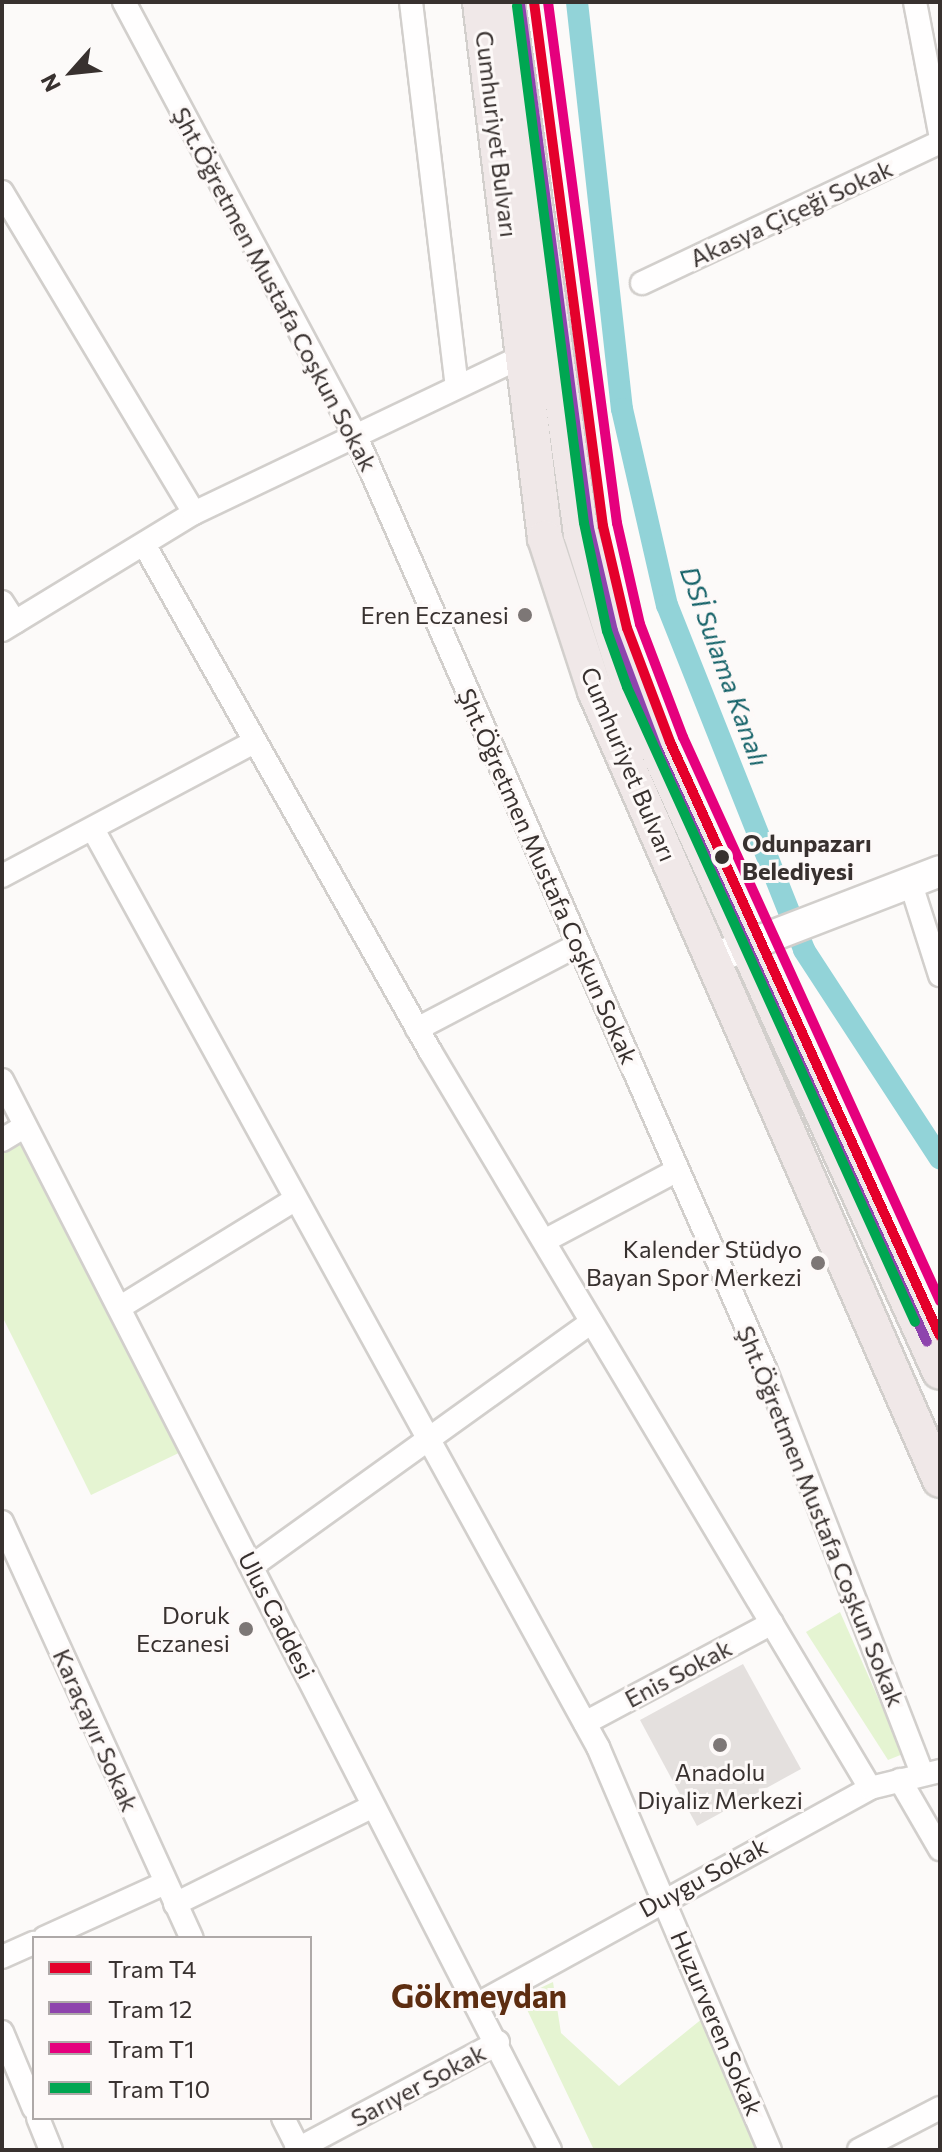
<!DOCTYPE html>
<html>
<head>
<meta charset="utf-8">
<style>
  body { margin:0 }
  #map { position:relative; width:942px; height:2152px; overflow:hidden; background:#fcfaf9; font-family:Commissioner,sans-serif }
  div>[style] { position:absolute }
  .green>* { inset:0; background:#e5f4d2 }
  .canal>* { height:22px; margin:-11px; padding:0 11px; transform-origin:11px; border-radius:11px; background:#92d3d8 }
  .building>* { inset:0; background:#e4e0de }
  .roads { filter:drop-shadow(2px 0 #d2cfcc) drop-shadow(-2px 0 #d2cfcc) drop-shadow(0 2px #d2cfcc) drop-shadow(0 -2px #d2cfcc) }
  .minor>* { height:22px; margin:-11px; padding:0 11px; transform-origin:11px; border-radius:11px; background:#fffefe }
  .secondary>* { height:30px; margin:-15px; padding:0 15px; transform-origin:15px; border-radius:15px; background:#fffefe }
  .primary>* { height:34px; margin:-17px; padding:0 17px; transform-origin:17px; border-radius:17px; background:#f0e8e8 }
  .tram-1>* { height:10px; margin:-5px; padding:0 5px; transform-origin:5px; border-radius:5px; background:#e4002b }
  .tram-2>* { height:10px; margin:-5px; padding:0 5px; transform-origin:5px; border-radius:5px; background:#8e44ad }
  .tram-3>* { height:10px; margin:-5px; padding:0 5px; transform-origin:5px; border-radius:5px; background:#e5007d }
  .tram-4>* { height:10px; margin:-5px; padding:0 5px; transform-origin:5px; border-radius:5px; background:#00a651 }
  .dots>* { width:22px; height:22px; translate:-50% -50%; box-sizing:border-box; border:4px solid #fdf9f8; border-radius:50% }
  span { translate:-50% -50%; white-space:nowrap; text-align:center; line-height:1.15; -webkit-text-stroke:6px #fdf9f8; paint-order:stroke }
  .street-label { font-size:24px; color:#38312f }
  .poi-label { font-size:24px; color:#38312f }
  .right { translate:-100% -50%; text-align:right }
  .stop-label { font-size:24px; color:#38312f; font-weight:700 }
  .left { translate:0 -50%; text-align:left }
  .water-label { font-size:26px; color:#166369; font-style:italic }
  .district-label { font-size:32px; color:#5d2d11; font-weight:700 }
  .frame { position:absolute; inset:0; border:4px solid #38312f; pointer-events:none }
  .legend { position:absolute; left:32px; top:1936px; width:280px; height:184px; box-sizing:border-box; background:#fdf9f8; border:2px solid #aea9a8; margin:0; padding:10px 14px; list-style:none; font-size:24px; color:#38312f }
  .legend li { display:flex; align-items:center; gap:16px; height:40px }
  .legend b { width:40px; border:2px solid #aea9a8 }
  .north { position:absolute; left:32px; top:32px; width:80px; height:80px; -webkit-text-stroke:6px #fdf9f8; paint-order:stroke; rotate:243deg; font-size:22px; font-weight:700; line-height:32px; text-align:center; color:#38312f }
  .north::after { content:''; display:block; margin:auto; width:28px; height:36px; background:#38312f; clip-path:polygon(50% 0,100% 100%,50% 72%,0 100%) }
</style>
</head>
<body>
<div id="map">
  <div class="green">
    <div style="clip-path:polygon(21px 1140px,185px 1450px,91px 1495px,2px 1316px,2px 1151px)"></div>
    <div style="clip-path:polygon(840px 1612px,903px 1754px,888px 1760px,806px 1632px)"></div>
    <div style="clip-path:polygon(553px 1982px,561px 2033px,619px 2086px,708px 2014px,757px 2150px,594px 2150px,521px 1997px)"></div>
  </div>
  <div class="canal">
    <div style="left:577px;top:2px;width:409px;rotate:83.7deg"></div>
    <div style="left:622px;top:409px;width:201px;rotate:77.1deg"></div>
    <div style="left:667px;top:605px;width:371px;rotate:68.3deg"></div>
    <div style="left:804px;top:950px;width:249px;rotate:56.9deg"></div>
  </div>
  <div class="building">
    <div style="clip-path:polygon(743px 1664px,801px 1769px,697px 1826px,640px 1720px)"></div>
  </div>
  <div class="roads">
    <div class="minor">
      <div style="left:124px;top:2px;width:488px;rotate:61.9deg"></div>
      <div style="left:354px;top:432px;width:1025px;rotate:66.31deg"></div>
      <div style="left:766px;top:1371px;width:431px;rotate:68.8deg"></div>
      <div style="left:411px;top:2px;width:387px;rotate:83.2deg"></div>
      <div style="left:915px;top:2px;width:133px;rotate:79.2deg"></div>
      <div style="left:2px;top:192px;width:374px;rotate:59.1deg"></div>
      <div style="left:642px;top:283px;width:330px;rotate:-25.3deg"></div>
      <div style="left:145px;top:546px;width:580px;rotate:60.56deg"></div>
      <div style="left:430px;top:1051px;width:858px;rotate:59.16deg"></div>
      <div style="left:2px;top:602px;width:24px;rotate:57deg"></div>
      <div style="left:2px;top:630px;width:225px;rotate:-31.4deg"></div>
      <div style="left:194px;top:513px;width:367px;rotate:-25.5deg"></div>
      <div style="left:94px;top:831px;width:1046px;rotate:61.18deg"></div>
      <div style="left:598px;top:1747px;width:438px;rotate:66.9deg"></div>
      <div style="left:2px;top:876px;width:283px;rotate:-28deg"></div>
      <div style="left:910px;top:881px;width:99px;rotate:72.3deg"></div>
      <div style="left:417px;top:1029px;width:182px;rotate:-27.6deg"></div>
      <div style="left:2px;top:1080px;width:1202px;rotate:62.88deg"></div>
      <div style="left:2px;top:1140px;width:27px;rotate:-31deg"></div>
      <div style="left:546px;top:1240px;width:147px;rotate:-28deg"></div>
      <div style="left:122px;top:1306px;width:202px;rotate:-31.6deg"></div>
      <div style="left:2px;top:1522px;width:457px;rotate:65.5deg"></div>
      <div style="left:252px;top:1566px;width:418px;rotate:-35.7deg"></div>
      <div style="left:585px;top:1723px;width:212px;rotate:-28.1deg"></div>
      <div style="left:900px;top:1780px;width:80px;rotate:59.9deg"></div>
      <div style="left:175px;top:1904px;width:221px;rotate:-26.3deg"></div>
      <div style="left:44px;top:1938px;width:133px;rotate:-24.4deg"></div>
      <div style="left:2px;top:1957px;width:35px;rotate:-24deg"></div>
      <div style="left:476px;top:2005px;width:450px;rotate:-28.8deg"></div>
      <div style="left:870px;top:1788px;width:72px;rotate:-13.7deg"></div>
      <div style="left:2px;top:2032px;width:83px;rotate:67.4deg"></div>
      <div style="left:38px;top:2118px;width:35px;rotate:68deg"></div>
      <div style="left:283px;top:2118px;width:35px;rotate:63deg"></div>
      <div style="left:296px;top:2150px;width:229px;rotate:-28.1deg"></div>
      <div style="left:859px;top:2150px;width:91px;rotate:-27.4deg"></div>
    </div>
    <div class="secondary">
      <div style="left:725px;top:954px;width:230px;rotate:-21.1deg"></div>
    </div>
    <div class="primary">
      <div style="left:480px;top:2px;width:540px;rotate:83.09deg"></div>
      <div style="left:545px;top:538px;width:161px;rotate:71.9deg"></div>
      <div style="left:595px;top:691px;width:861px;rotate:66.38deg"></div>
      <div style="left:507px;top:2px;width:537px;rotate:82.08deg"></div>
      <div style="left:581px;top:534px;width:157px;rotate:72.6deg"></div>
      <div style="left:628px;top:684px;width:755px;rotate:65.61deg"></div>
    </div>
  </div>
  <div class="tram-1">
    <div style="left:534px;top:2px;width:529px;rotate:82.5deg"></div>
    <div style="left:603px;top:526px;width:105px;rotate:76.8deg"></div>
    <div style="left:627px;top:628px;width:122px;rotate:69.3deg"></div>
    <div style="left:670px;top:742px;width:652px;rotate:65.56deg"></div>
  </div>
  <div class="tram-2">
    <div style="left:520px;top:4px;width:529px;rotate:82.5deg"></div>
    <div style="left:589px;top:528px;width:106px;rotate:76.9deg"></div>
    <div style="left:613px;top:631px;width:125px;rotate:69.4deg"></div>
    <div style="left:657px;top:748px;width:652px;rotate:65.56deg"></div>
  </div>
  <div class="tram-3">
    <div style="left:548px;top:2px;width:526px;rotate:82.46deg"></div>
    <div style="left:617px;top:523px;width:104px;rotate:77.2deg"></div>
    <div style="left:640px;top:624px;width:121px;rotate:69.2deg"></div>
    <div style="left:683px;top:737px;width:620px;rotate:65.5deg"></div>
  </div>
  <div class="tram-4">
    <div style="left:517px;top:6px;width:521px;rotate:82.62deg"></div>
    <div style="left:584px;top:523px;width:110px;rotate:78deg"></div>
    <div style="left:607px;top:631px;width:59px;rotate:70.3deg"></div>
    <div style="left:627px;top:687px;width:697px;rotate:65.6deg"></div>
  </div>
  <div class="dots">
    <div style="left:525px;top:615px;background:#7d7776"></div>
    <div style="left:722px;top:857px;background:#38312f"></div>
    <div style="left:818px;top:1263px;background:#7d7776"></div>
    <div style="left:246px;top:1629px;background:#7d7776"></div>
    <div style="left:720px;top:1745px;background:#7d7776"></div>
  </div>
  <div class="street-label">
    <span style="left:497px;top:134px;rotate:83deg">Cumhuriyet Bulvarı</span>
    <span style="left:791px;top:213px;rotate:-25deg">Akasya Çiçeği Sokak</span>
    <span style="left:275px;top:289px;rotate:62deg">Şht.Öğretmen Mustafa Coşkun Sokak</span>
    <span style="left:629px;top:764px;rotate:67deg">Cumhuriyet Bulvarı</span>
    <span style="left:548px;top:876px;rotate:66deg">Şht.Öğretmen Mustafa Coşkun Sokak</span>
    <span style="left:821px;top:1516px;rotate:68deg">Şht.Öğretmen Mustafa Coşkun Sokak</span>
    <span style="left:277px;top:1615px;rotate:63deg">Ulus Caddesi</span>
    <span style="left:678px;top:1673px;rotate:-28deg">Enis Sokak</span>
    <span style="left:96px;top:1730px;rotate:66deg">Karaçayır Sokak</span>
    <span style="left:703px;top:1877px;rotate:-28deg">Duygu Sokak</span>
    <span style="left:717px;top:2023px;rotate:67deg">Huzurveren Sokak</span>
    <span style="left:418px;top:2085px;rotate:-28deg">Sarıyer Sokak</span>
  </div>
  <div class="poi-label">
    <span class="right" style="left:509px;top:615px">Eren Eczanesi</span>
    <span class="right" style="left:802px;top:1263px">Kalender Stüdyo<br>Bayan Spor Merkezi</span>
    <span class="right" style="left:230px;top:1629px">Doruk<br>Eczanesi</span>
    <span style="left:720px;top:1786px">Anadolu<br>Diyaliz Merkezi</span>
  </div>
  <div class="stop-label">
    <span class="left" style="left:742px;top:857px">Odunpazarı<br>Belediyesi</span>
  </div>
  <div class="water-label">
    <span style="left:725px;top:666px;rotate:70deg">DSİ Sulama Kanalı</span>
  </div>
  <div class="district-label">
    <span style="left:479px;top:1995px">Gökmeydan</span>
  </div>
  <div class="frame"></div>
  <ul class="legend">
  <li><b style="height:10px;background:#e4002b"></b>Tram T4</li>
  <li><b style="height:10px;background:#8e44ad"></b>Tram 12</li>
  <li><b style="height:10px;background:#e5007d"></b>Tram T1</li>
  <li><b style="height:10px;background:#00a651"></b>Tram T10</li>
  </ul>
  <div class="north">N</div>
</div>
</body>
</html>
